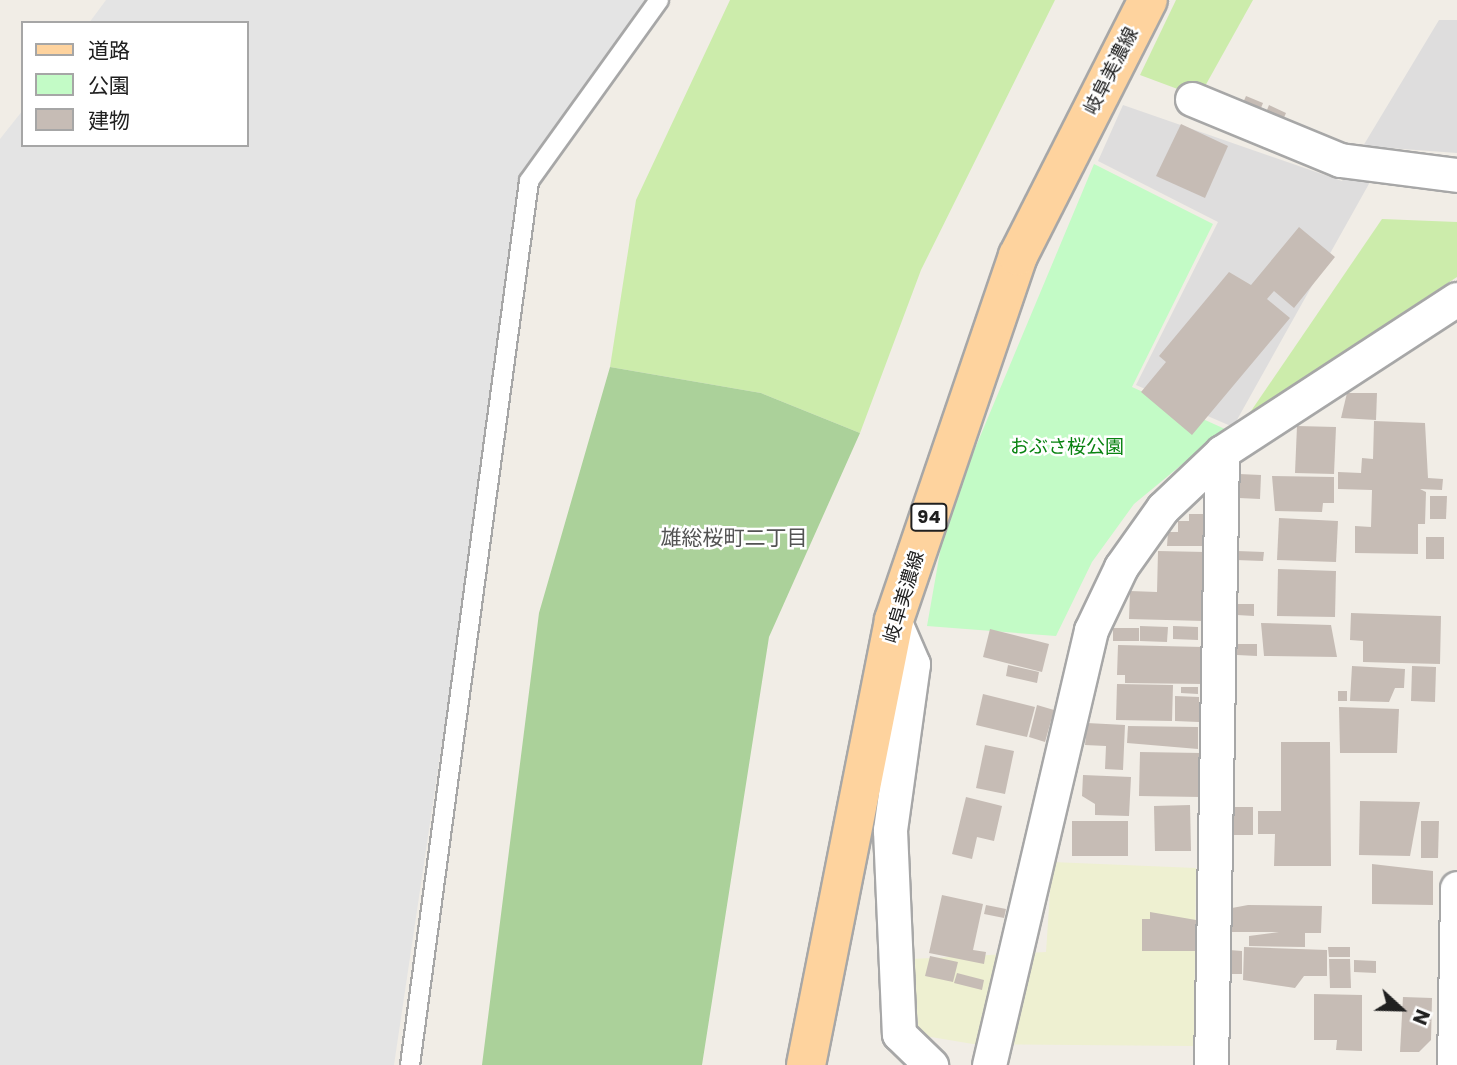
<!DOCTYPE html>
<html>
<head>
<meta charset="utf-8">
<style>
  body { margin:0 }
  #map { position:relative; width:1457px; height:1065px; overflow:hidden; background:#f1ede6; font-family:Poppins,"Noto Sans JP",sans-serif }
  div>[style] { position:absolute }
  .residential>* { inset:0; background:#dedddd }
  .farmland>* { inset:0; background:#eef0d1 }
  .grass>* { inset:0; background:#ccecab }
  .forest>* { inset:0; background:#abd19a }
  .park>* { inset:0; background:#c3fbc6 }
  .parking>* { inset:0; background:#e4e4e4 }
  .building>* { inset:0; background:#c6bcb5 }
  .roads { filter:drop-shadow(2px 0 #a7a7a7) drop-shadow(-2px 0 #a7a7a7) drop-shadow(0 2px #a7a7a7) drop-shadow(0 -2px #a7a7a7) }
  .service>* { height:18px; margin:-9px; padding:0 9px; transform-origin:9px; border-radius:9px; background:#fff }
  .minor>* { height:33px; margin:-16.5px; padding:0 16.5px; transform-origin:16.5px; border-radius:16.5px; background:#fff }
  .primary>* { height:38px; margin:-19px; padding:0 19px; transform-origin:19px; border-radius:19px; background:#fed39e }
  span { translate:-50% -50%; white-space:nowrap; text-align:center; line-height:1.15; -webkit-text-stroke:5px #fff; paint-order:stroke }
  .shield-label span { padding:2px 5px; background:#fff; border:2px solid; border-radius:5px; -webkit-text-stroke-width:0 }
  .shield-label { font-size:18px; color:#202020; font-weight:700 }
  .street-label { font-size:19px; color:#202020 }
  .park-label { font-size:19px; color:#098311 }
  .neighbourhood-label { font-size:21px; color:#535353 }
  .legend { position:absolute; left:21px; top:21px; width:228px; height:126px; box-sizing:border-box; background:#fff; border:2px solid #a6a6a6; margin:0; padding:9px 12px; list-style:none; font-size:21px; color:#202020 }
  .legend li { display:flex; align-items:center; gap:14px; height:35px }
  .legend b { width:35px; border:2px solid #a6a6a6 }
  .north { position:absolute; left:1366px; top:974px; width:70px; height:70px; -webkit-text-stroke:5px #fff; paint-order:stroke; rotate:112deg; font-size:19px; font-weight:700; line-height:28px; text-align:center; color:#202020 }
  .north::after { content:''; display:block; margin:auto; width:24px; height:32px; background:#202020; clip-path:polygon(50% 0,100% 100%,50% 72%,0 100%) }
</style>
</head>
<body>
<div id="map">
  <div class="residential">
    <div style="clip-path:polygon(1439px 20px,1457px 20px,1457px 153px,1389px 148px,1233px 427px,1136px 385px,1218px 222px,1098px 161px,1123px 105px,1342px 181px)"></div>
  </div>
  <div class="farmland">
    <div style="clip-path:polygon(1052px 862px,1196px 868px,1194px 1046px,973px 1044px,919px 1035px,912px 959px,1046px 952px)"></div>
  </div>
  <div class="grass">
    <div style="clip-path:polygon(730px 0,1055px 0,921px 270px,860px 433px,761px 393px,610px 367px,636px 200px)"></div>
    <div style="clip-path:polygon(1176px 0,1253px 0,1199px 97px,1140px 75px)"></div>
    <div style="clip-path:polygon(1382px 219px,1457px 222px,1457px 277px,1249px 414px)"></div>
  </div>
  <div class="forest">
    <div style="clip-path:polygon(610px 367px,761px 393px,860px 433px,769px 637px,702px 1065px,482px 1065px,539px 613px)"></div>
  </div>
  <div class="park">
    <div style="clip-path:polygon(1094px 164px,1213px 224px,1132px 387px,1225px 429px,1134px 504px,1092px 562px,1056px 636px,927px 626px,946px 518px)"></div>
  </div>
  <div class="parking">
    <div style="clip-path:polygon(106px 0,649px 0,524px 191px,394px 1065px,0 1065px,0 139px,23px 110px,23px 145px,247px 145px,247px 23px,89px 23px)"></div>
  </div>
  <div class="building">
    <div style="clip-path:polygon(1246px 96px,1263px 103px,1259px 113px,1242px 105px)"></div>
    <div style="clip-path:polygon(1269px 105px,1286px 113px,1282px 122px,1265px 115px)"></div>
    <div style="clip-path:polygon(1181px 124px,1228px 146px,1205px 198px,1156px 176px)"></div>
    <div style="clip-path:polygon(1299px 227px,1335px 257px,1294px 308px,1274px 291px,1267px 299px,1290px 318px,1192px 435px,1141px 392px,1166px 362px,1159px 356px,1229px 272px,1251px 285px)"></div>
    <div style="clip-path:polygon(1347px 393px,1377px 393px,1376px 420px,1341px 418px)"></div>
    <div style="clip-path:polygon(1374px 421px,1425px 423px,1428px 478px,1443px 479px,1442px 490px,1420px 489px,1426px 492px,1425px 524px,1418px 524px,1418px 554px,1355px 553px,1355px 526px,1371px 527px,1372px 490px,1338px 489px,1338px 472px,1361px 473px,1362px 458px,1373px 459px)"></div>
    <div style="clip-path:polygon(1297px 426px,1336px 427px,1334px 474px,1295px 473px)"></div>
    <div style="clip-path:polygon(1239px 474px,1261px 475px,1260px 499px,1239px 498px)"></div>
    <div style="clip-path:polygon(1272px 476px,1334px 477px,1334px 503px,1323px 503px,1322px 512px,1275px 511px)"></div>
    <div style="clip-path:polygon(1430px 496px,1447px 496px,1446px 519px,1430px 519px)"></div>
    <div style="clip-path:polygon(1189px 514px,1206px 514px,1205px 546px,1167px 546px,1168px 532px,1178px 532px,1178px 521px,1189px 521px)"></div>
    <div style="clip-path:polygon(1279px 518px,1338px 521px,1336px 562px,1277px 560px)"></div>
    <div style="clip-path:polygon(1426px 537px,1444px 537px,1444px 559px,1426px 559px)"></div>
    <div style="clip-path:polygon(1158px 551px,1205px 552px,1204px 621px,1129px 619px,1130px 591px,1157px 592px)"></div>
    <div style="clip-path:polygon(1237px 551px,1264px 552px,1263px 561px,1236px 560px)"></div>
    <div style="clip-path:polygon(1278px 569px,1336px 571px,1335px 617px,1277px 616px)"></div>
    <div style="clip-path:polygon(1237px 604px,1254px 604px,1254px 616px,1237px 615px)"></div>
    <div style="clip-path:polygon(1351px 613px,1441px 616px,1440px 664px,1363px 662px,1363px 641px,1350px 640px)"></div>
    <div style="clip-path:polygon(1261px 623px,1331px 625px,1337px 657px,1264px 656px)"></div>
    <div style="clip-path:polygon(1140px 626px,1168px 627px,1167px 642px,1140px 641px)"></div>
    <div style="clip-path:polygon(1173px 626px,1198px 627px,1198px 640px,1173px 639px)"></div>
    <div style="clip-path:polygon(1113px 628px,1139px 628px,1139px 641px,1113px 641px)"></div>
    <div style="clip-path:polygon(990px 629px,1049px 644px,1042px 672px,983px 657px)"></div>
    <div style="clip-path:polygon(1237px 644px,1257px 644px,1257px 656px,1237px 655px)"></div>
    <div style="clip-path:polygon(1118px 645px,1203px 647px,1202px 684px,1125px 683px,1125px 675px,1117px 675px)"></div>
    <div style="clip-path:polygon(1008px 665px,1039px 672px,1037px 683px,1006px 676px)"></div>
    <div style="clip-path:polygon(1352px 666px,1405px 669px,1404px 688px,1395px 688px,1389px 702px,1350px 701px)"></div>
    <div style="clip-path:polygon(1412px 666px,1436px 667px,1435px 702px,1411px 701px)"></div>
    <div style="clip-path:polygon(1117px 684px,1173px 685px,1172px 721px,1116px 720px)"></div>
    <div style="clip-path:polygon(1181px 687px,1198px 687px,1198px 694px,1181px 693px)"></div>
    <div style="clip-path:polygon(1338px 691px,1347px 691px,1347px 701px,1338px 701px)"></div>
    <div style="clip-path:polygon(983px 694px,1035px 707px,1027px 737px,976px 725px)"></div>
    <div style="clip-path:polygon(1175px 696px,1199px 697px,1199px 722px,1175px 721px)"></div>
    <div style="clip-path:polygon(1037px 705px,1054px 710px,1045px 742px,1029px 737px)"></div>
    <div style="clip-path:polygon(1339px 707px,1399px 709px,1397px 753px,1340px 753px)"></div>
    <div style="clip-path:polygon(1087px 723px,1125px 725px,1123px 770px,1105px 769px,1106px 746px,1085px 745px)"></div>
    <div style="clip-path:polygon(1128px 726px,1198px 727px,1198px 749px,1127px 743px)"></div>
    <div style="clip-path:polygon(1281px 742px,1330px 742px,1331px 866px,1274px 866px,1275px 834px,1258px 834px,1258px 811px,1281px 811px)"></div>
    <div style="clip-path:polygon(985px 745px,1014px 751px,1005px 794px,976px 788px)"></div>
    <div style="clip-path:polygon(1140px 752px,1201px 753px,1200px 797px,1139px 796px)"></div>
    <div style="clip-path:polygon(1083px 775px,1131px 777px,1129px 816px,1095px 815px,1095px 804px,1082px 796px)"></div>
    <div style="clip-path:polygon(966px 797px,1002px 806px,994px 841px,977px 837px,972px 859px,952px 854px)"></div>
    <div style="clip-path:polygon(1360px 801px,1420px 802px,1410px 856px,1359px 855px)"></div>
    <div style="clip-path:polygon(1190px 805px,1191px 851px,1155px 851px,1154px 806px)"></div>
    <div style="clip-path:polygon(1231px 807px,1253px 807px,1253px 835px,1231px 835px)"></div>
    <div style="clip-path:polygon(1072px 821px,1128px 821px,1128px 856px,1072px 856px)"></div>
    <div style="clip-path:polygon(1421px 821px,1439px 821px,1438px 858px,1421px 858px)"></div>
    <div style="clip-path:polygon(1372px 864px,1433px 871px,1433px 905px,1372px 904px)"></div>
    <div style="clip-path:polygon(942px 895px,983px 904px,973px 950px,986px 952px,984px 964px,929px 953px)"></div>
    <div style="clip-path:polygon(986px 905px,1006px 909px,1004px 918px,984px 914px)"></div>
    <div style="clip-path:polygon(1248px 905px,1322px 906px,1321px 933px,1305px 933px,1305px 947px,1249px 946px,1249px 936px,1279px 932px,1231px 932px,1232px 908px)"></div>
    <div style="clip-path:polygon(1150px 912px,1196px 920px,1196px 951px,1142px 951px,1142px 919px,1150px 919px)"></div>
    <div style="clip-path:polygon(1244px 947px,1327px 950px,1327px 976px,1304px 976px,1295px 988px,1243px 980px)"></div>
    <div style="clip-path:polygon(1328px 947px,1350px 947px,1350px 957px,1329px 957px)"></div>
    <div style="clip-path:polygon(1229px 950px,1242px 951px,1242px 974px,1228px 974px)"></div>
    <div style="clip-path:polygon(930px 956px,958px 962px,953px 982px,925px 976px)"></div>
    <div style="clip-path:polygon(1329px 959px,1350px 959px,1351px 988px,1330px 988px)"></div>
    <div style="clip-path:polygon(1354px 960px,1376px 961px,1376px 973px,1354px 972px)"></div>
    <div style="clip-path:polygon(957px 973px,984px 980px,982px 990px,954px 983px)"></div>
    <div style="clip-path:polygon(1314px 994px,1362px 995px,1362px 1051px,1336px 1050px,1337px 1040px,1314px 1040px)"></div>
    <div style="clip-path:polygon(1403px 997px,1432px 998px,1431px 1040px,1419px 1052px,1400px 1052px)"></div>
  </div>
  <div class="roads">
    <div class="service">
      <div style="left:410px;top:1065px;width:892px;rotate:-82.33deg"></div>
      <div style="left:529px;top:181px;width:223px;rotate:-54.3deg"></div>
    </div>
    <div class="minor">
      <div style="left:1192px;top:99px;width:160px;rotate:22.4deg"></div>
      <div style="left:1340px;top:160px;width:118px;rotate:7.3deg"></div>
      <div style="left:894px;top:620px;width:48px;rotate:66.6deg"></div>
      <div style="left:913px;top:664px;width:168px;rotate:97.9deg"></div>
      <div style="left:890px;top:830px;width:204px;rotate:87.5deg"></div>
      <div style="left:899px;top:1034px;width:45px;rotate:44.1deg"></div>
      <div style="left:989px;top:1065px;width:447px;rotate:-76.8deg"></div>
      <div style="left:1091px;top:630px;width:70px;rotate:-64.5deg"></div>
      <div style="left:1121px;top:567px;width:72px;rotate:-54.6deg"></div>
      <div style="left:1163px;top:508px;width:81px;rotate:-43.5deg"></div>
      <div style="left:1222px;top:452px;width:280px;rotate:-33.1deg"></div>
      <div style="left:1211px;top:1065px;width:613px;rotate:-88.97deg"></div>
      <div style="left:1454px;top:1065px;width:177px;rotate:-89deg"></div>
    </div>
    <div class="primary">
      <div style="left:806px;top:1065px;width:454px;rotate:-78.8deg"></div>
      <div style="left:894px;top:620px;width:385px;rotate:-71.2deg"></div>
      <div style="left:1018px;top:256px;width:287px;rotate:-63.1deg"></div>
    </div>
  </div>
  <div class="shield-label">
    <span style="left:929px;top:517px">94</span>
  </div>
  <div class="street-label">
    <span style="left:1111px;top:71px;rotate:-63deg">岐阜美濃線</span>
    <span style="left:904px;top:597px;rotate:-73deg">岐阜美濃線</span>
  </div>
  <div class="park-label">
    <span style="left:1067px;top:447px">おぶさ桜公園</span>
  </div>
  <div class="neighbourhood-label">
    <span style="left:734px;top:538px">雄総桜町二丁目</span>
  </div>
  <ul class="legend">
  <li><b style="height:9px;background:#fed39e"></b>道路</li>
  <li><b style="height:19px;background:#c3fbc6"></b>公園</li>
  <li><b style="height:19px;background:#c6bcb5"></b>建物</li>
  </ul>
  <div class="north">N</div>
</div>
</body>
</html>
